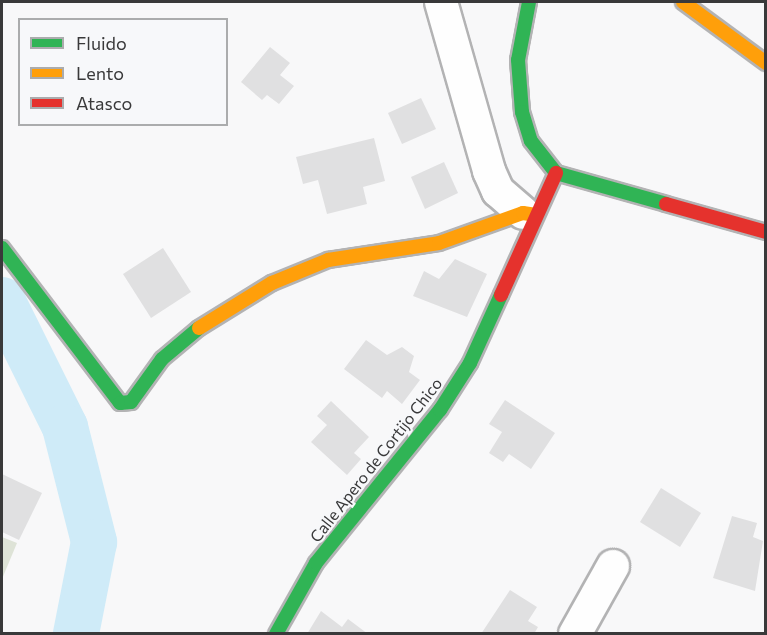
<!DOCTYPE html>
<html>
<head>
<meta charset="utf-8">
<style>
  body { margin:0 }
  #map { position:relative; width:767px; height:635px; overflow:hidden; background:#f8f8f9; font-family:Commissioner,sans-serif }
  div>[style] { position:absolute }
  .green>* { inset:0; background:#dee3d7 }
  .river>* { height:46px; margin:-23px; padding:0 23px; transform-origin:23px; border-radius:23px; background:#cfebf8 }
  .building>* { inset:0; background:#e0e0e1 }
  .roads { filter:drop-shadow(2px 0 #b3b3b4) drop-shadow(-2px 0 #b3b3b4) drop-shadow(0 2px #b3b3b4) drop-shadow(0 -2px #b3b3b4) }
  .street>* { height:32px; margin:-16px; padding:0 16px; transform-origin:16px; border-radius:16px; background:#fefefe }
  .fast>* { height:14px; margin:-7px; padding:0 7px; transform-origin:7px; border-radius:7px; background:#30b455 }
  .slow>* { height:14px; margin:-7px; padding:0 7px; transform-origin:7px; border-radius:7px; background:#ff9f0a }
  .jam>* { height:14px; margin:-7px; padding:0 7px; transform-origin:7px; border-radius:7px; background:#e5322d }
  span { translate:-50% -50%; white-space:nowrap; text-align:center; line-height:1.15; -webkit-text-stroke:4.5px #f7f8fa; paint-order:stroke }
  .street-label { font-size:16px; color:#39393a }
  .frame { position:absolute; inset:0; border:3px solid #39393a; pointer-events:none }
  .legend { position:absolute; left:18px; top:18px; width:210px; height:108px; box-sizing:border-box; background:#f7f8fa; border:2px solid #abacad; margin:0; padding:8px 10px; list-style:none; font-size:18px; color:#39393a }
  .legend li { display:flex; align-items:center; gap:12px; height:30px }
  .legend b { width:30px; border:2px solid #abacad }
</style>
</head>
<body>
<div id="map">
  <div class="green">
    <div style="clip-path:polygon(2px 537px,17px 543px,2px 579px)"></div>
  </div>
  <div class="river">
    <div style="left:2px;top:300px;width:142px;rotate:63.6deg"></div>
    <div style="left:65px;top:427px;width:119px;rotate:75.8deg"></div>
    <div style="left:94px;top:542px;width:94px;rotate:101.1deg"></div>
  </div>
  <div class="building">
    <div style="clip-path:polygon(270px 47px,290px 63px,280px 75px,294px 86px,279px 104px,267px 95px,262px 100px,241px 82px)"></div>
    <div style="clip-path:polygon(421px 98px,436px 129px,402px 144px,388px 113px)"></div>
    <div style="clip-path:polygon(374px 138px,385px 181px,363px 187px,367px 204px,327px 214px,318px 180px,303px 184px,296px 157px)"></div>
    <div style="clip-path:polygon(444px 162px,458px 193px,425px 209px,411px 177px)"></div>
    <div style="clip-path:polygon(163px 248px,191px 292px,151px 318px,123px 274px)"></div>
    <div style="clip-path:polygon(455px 259px,487px 274px,467px 317px,413px 296px,424px 271px,439px 279px)"></div>
    <div style="clip-path:polygon(366px 340px,387px 355px,402px 347px,414px 356px,409px 372px,420px 380px,402px 404px,387px 391px,382px 398px,344px 369px)"></div>
    <div style="clip-path:polygon(505px 400px,555px 433px,531px 469px,509px 454px,503px 462px,489px 453px,502px 432px,489px 424px)"></div>
    <div style="clip-path:polygon(331px 401px,369px 437px,354px 453px,361px 459px,347px 475px,311px 442px,327px 425px,317px 416px)"></div>
    <div style="clip-path:polygon(2px 474px,42px 493px,19px 540px,2px 532px)"></div>
    <div style="clip-path:polygon(661px 488px,701px 513px,680px 547px,640px 522px)"></div>
    <div style="clip-path:polygon(732px 516px,757px 523px,753px 537px,763px 541px,755px 591px,713px 578px)"></div>
    <div style="clip-path:polygon(510px 590px,537px 607px,528px 621px,538px 627px,534px 634px,481px 634px)"></div>
    <div style="clip-path:polygon(321px 611px,342px 627px,348px 619px,368px 634px,307px 634px)"></div>
  </div>
  <div class="roads">
    <div class="street">
      <div style="left:441px;top:2px;width:176px;rotate:74.1deg"></div>
      <div style="left:489px;top:171px;width:22px;rotate:66deg"></div>
      <div style="left:498px;top:191px;width:33px;rotate:41deg"></div>
      <div style="left:575px;top:634px;width:78px;rotate:-60.8deg"></div>
    </div>
    <div class="fast">
      <div style="left:529px;top:2px;width:59px;rotate:100.7deg"></div>
      <div style="left:518px;top:60px;width:52px;rotate:85.6deg"></div>
      <div style="left:522px;top:112px;width:30px;rotate:73deg"></div>
      <div style="left:531px;top:141px;width:41px;rotate:52deg"></div>
      <div style="left:556px;top:173px;width:114px;rotate:15.7deg"></div>
      <div style="left:2px;top:248px;width:195px;rotate:52.7deg"></div>
      <div style="left:120px;top:403px;width:11px;rotate:-5deg"></div>
      <div style="left:131px;top:402px;width:53px;rotate:-54.2deg"></div>
      <div style="left:162px;top:359px;width:48px;rotate:-40deg"></div>
      <div style="left:276px;top:634px;width:81px;rotate:-60.6deg"></div>
      <div style="left:316px;top:563px;width:197px;rotate:-51deg"></div>
      <div style="left:440px;top:410px;width:56px;rotate:-57.4deg"></div>
      <div style="left:470px;top:363px;width:75px;rotate:-65.5deg"></div>
    </div>
    <div class="slow">
      <div style="left:683px;top:2px;width:103px;rotate:36.3deg"></div>
      <div style="left:199px;top:328px;width:86px;rotate:-31.7deg"></div>
      <div style="left:272px;top:283px;width:61px;rotate:-22.3deg"></div>
      <div style="left:328px;top:260px;width:112px;rotate:-8.7deg"></div>
      <div style="left:439px;top:243px;width:89px;rotate:-19.7deg"></div>
      <div style="left:523px;top:213px;width:13px;rotate:9deg"></div>
    </div>
    <div class="jam">
      <div style="left:666px;top:204px;width:104px;rotate:15.6deg"></div>
      <div style="left:501px;top:295px;width:134px;rotate:-65.7deg"></div>
    </div>
  </div>
  <div class="street-label">
    <span style="left:376px;top:460px;rotate:-52deg">Calle Apero de Cortijo Chico</span>
  </div>
  <div class="frame"></div>
  <ul class="legend">
  <li><b style="height:8px;background:#30b455"></b>Fluido</li>
  <li><b style="height:8px;background:#ff9f0a"></b>Lento</li>
  <li><b style="height:8px;background:#e5322d"></b>Atasco</li>
  </ul>
</div>
</body>
</html>
